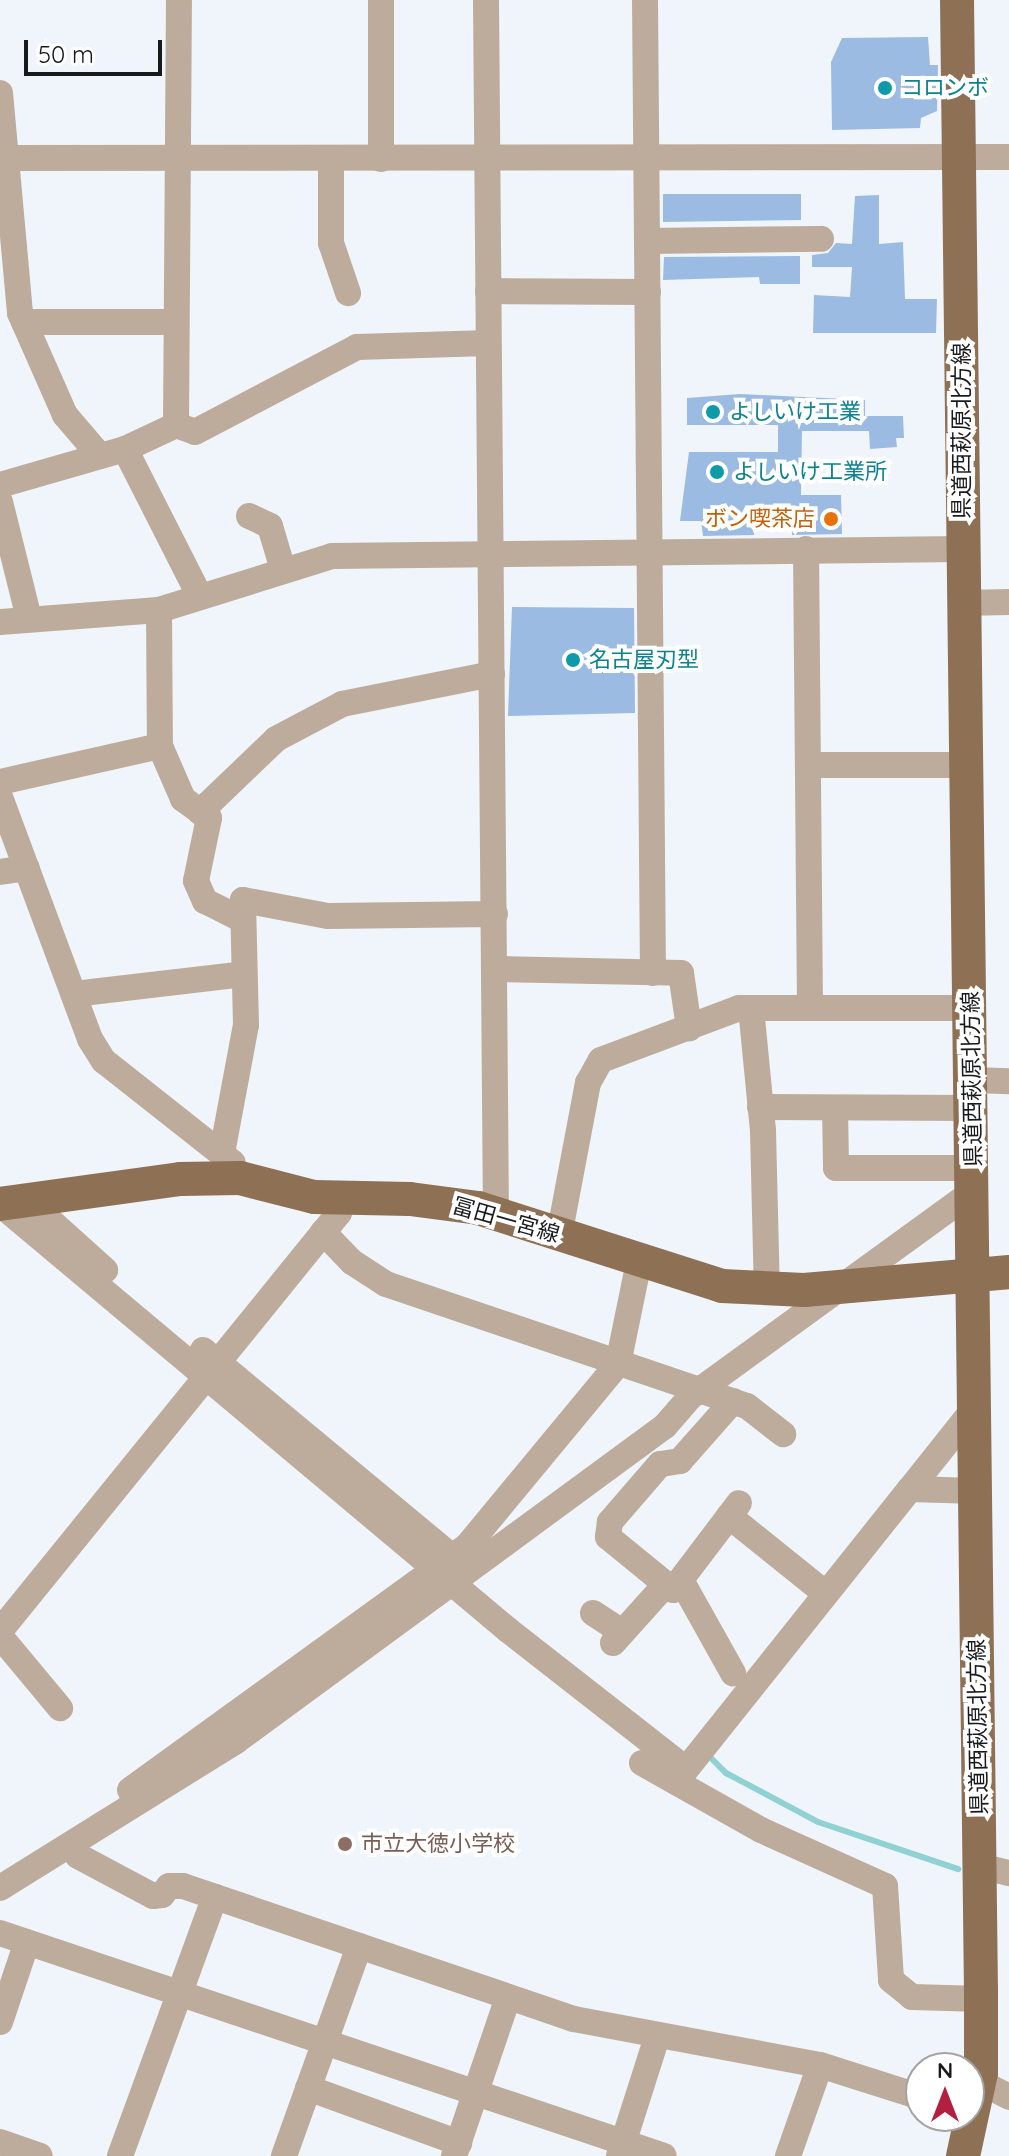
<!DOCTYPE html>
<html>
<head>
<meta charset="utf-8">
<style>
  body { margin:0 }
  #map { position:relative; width:1009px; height:2156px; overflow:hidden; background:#eff5fb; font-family:Quicksand,"Noto Sans JP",sans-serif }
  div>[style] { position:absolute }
  .stream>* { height:6px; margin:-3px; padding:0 3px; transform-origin:3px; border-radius:3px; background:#90d1d3 }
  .building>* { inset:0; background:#9cbbe2 }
  .minor>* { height:26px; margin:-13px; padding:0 13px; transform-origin:13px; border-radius:13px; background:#bdac9c }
  .major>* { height:34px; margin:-17px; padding:0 17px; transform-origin:17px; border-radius:17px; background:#8e7054 }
  .dots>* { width:22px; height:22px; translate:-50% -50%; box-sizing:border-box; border:4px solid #fff; border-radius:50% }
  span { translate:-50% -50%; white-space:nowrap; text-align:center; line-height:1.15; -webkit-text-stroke:8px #fff; paint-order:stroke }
  .culture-label { font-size:22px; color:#0d838f }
  .left { translate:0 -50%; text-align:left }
  .street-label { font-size:22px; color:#181a1c }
  .food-label { font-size:22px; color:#c56008 }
  .right { translate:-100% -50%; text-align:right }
  .education-label { font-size:22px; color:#785e54 }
  .north { position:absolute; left:905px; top:2052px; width:80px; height:80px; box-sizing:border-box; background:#fff; border:2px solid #a3a3a4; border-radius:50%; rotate:0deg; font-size:22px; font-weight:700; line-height:32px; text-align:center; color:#181a1c }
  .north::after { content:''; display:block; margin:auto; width:28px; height:36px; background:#b21f40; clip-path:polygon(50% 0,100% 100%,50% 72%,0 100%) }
  .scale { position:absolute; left:24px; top:40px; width:138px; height:36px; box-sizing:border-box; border:4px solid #181a1c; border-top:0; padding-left:10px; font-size:24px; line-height:28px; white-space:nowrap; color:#181a1c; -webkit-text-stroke:6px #fff; paint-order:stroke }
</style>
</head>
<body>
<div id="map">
  <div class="stream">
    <div style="left:710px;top:1757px;width:23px;rotate:45deg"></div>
    <div style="left:726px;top:1773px;width:104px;rotate:28deg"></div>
    <div style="left:818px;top:1822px;width:148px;rotate:18.6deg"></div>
  </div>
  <div class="building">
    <div style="clip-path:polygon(928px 37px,930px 65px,938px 65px,937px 111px,921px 118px,920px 128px,832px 130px,831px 62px,842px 38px)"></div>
    <div style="clip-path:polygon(663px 194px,801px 194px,801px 220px,663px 222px)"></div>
    <div style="clip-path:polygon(879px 195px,879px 244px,903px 242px,905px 299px,937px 299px,936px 333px,813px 333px,814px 295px,850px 297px,852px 267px,812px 267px,812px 255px,828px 253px,836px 243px,852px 244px,855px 196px)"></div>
    <div style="clip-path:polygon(800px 256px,800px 284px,760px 284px,759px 277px,663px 280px,664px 257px)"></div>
    <div style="clip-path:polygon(740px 394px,865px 400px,865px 416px,903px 416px,904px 438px,896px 438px,897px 447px,870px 449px,869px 431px,802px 431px,801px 495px,841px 495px,842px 534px,792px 535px,792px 523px,754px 523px,754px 535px,703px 536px,701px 521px,680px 521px,689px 452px,778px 452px,778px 425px,687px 425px,687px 398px)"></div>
    <div style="clip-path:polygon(512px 607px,634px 608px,635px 713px,508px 716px)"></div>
  </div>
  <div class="minor">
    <div style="left:381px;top:0;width:159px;rotate:90deg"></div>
    <div style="left:486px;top:0;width:1214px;rotate:89.53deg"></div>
    <div style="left:645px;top:0;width:973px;rotate:89.53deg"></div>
    <div style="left:0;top:93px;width:221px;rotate:84.8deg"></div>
    <div style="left:20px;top:313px;width:111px;rotate:66.2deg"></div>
    <div style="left:65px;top:415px;width:54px;rotate:49.5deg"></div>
    <div style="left:0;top:158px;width:1009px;rotate:-0.06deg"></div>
    <div style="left:331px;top:160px;width:83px;rotate:90deg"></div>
    <div style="left:331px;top:243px;width:53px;rotate:71.2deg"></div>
    <div style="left:647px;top:241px;width:174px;rotate:-0.7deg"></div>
    <div style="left:488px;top:291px;width:160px;rotate:0.4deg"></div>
    <div style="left:24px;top:322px;width:150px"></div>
    <div style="left:176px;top:425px;width:20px;rotate:20deg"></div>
    <div style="left:195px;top:432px;width:183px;rotate:-27.7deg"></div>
    <div style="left:357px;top:347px;width:131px;rotate:-1.7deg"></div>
    <div style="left:125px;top:449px;width:164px;rotate:63.1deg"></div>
    <div style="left:0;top:485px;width:130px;rotate:-16.1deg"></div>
    <div style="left:125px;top:449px;width:56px;rotate:-25.2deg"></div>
    <div style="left:176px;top:425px;width:425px;rotate:-89.6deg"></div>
    <div style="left:0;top:502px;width:120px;rotate:76deg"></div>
    <div style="left:249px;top:516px;width:23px;rotate:25deg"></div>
    <div style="left:270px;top:526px;width:46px;rotate:73.5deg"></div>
    <div style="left:806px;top:549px;width:459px;rotate:89.5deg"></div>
    <div style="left:963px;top:603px;width:46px;rotate:-1.2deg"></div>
    <div style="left:159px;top:610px;width:136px;rotate:89.6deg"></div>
    <div style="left:160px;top:746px;width:58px;rotate:66.5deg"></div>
    <div style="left:183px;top:799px;width:32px;rotate:36deg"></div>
    <div style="left:209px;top:818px;width:64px;rotate:101.7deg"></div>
    <div style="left:196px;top:881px;width:22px;rotate:66deg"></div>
    <div style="left:205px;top:901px;width:42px;rotate:26.6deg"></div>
    <div style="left:0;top:622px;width:159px;rotate:-4.3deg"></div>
    <div style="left:159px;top:610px;width:181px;rotate:-17.3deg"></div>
    <div style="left:332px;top:556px;width:630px;rotate:-0.64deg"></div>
    <div style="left:808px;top:765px;width:158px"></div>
    <div style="left:0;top:782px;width:164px;rotate:-12.7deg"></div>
    <div style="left:0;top:797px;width:258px;rotate:69.6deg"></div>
    <div style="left:90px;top:1039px;width:26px;rotate:58deg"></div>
    <div style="left:104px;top:1061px;width:164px;rotate:38.3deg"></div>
    <div style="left:200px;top:812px;width:105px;rotate:-43.8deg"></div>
    <div style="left:276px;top:739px;width:75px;rotate:-27.9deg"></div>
    <div style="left:342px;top:704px;width:153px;rotate:-11.3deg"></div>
    <div style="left:0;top:872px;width:27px;rotate:-8deg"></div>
    <div style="left:496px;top:969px;width:185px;rotate:1.2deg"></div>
    <div style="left:681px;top:973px;width:56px;rotate:81.7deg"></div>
    <div style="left:74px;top:994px;width:171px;rotate:-6.7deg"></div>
    <div style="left:751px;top:1008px;width:124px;rotate:84.4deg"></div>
    <div style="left:763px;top:1131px;width:160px;rotate:88.6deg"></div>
    <div style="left:972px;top:1080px;width:37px;rotate:2deg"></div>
    <div style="left:760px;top:1107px;width:212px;rotate:0.3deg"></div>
    <div style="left:835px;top:1108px;width:60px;rotate:89deg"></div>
    <div style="left:836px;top:1168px;width:137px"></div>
    <div style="left:222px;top:1153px;width:130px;rotate:-79.4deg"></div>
    <div style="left:246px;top:1025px;width:125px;rotate:-91.4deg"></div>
    <div style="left:243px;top:900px;width:86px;rotate:10.7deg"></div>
    <div style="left:328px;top:916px;width:167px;rotate:-0.7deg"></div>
    <div style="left:27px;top:1200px;width:105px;rotate:41.9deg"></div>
    <div style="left:0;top:1204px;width:663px;rotate:39.98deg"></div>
    <div style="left:508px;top:1630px;width:226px;rotate:38deg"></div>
    <div style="left:323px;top:1232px;width:42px;rotate:46deg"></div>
    <div style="left:352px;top:1262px;width:40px;rotate:32.9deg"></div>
    <div style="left:386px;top:1284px;width:381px;rotate:18.7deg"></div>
    <div style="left:747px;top:1406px;width:46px;rotate:37.9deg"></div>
    <div style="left:559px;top:1236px;width:156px;rotate:-79.3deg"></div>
    <div style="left:588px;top:1083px;width:26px;rotate:-61deg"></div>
    <div style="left:601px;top:1060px;width:147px;rotate:-20.6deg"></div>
    <div style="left:739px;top:1008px;width:231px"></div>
    <div style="left:203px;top:1350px;width:324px;rotate:39.7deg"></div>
    <div style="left:733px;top:1401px;width:80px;rotate:131.5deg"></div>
    <div style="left:680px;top:1461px;width:20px;rotate:171deg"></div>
    <div style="left:660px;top:1464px;width:77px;rotate:130.8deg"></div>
    <div style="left:610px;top:1522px;width:15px;rotate:98deg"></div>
    <div style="left:608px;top:1537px;width:84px;rotate:39.2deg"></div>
    <div style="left:673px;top:1590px;width:109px;rotate:-52.8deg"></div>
    <div style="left:910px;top:1489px;width:106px;rotate:-51.5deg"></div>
    <div style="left:729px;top:1516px;width:124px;rotate:38.8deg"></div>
    <div style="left:681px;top:1580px;width:107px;rotate:60.8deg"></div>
    <div style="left:593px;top:1613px;width:35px;rotate:33deg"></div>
    <div style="left:0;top:1631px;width:538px;rotate:-50.96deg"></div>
    <div style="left:339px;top:1213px;width:13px;rotate:-81deg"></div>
    <div style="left:0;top:1636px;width:94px;rotate:50.2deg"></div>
    <div style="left:613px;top:1643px;width:79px;rotate:-48.1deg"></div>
    <div style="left:642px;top:1763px;width:137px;rotate:29.4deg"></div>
    <div style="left:761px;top:1830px;width:136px;rotate:24.3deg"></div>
    <div style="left:885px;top:1886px;width:94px;rotate:86.3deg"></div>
    <div style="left:891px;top:1980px;width:27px;rotate:39deg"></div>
    <div style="left:912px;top:1997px;width:69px;rotate:1.7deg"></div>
    <div style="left:676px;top:1782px;width:375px;rotate:-51.4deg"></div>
    <div style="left:910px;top:1489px;width:66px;rotate:1.7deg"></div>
    <div style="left:130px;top:1790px;width:417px;rotate:-35.9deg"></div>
    <div style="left:468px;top:1545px;width:235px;rotate:-50.4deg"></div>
    <div style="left:618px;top:1364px;width:104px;rotate:-78.4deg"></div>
    <div style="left:71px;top:1847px;width:11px;rotate:52deg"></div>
    <div style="left:78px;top:1856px;width:85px;rotate:28.1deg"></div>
    <div style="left:153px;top:1896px;width:9px;rotate:-6deg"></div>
    <div style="left:162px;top:1895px;width:11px;rotate:-52deg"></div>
    <div style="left:169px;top:1886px;width:14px"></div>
    <div style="left:183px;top:1886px;width:413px;rotate:18.8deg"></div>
    <div style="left:574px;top:2019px;width:250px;rotate:10.6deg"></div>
    <div style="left:820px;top:2065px;width:106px;rotate:17.6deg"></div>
    <div style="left:980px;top:1866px;width:30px;rotate:14deg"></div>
    <div style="left:0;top:1888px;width:278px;rotate:-31.9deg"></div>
    <div style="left:236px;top:1741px;width:532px;rotate:-36.29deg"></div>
    <div style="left:665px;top:1426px;width:38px;rotate:-49deg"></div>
    <div style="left:690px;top:1397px;width:351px;rotate:-36deg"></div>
    <div style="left:0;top:1933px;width:700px;rotate:18.56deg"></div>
    <div style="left:0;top:2022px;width:84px;rotate:-71.4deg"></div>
    <div style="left:980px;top:2082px;width:33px;rotate:27deg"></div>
    <div style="left:308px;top:2088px;width:161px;rotate:20deg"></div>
    <div style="left:0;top:2142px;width:42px;rotate:19.3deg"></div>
    <div style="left:120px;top:2156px;width:276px;rotate:-69.9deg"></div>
    <div style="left:284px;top:2156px;width:223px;rotate:-70.3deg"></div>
    <div style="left:454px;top:2156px;width:168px;rotate:-71.2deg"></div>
    <div style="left:619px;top:2156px;width:125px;rotate:-72.3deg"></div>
    <div style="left:788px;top:2156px;width:96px;rotate:-70.6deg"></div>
  </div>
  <div class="major">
    <div style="left:957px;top:0;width:1989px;rotate:89.31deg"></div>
    <div style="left:981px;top:1989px;width:84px;rotate:90deg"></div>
    <div style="left:981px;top:2073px;width:85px;rotate:102.2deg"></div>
    <div style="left:0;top:1204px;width:182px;rotate:-7.9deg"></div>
    <div style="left:180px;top:1179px;width:60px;rotate:-1deg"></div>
    <div style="left:240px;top:1178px;width:76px;rotate:14.4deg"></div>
    <div style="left:314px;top:1197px;width:96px;rotate:1.2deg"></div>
    <div style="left:410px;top:1199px;width:69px;rotate:7.5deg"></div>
    <div style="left:478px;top:1208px;width:256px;rotate:17.7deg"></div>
    <div style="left:722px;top:1286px;width:82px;rotate:2.8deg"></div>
    <div style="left:804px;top:1290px;width:206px;rotate:-5deg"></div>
  </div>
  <div class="dots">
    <div style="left:885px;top:88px;background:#0f9aa8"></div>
    <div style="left:713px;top:412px;background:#0f9aa8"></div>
    <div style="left:717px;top:472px;background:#0f9aa8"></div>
    <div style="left:831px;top:519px;background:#e8710a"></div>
    <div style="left:573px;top:660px;background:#0f9aa8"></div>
    <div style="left:345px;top:1844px;background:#8d6e63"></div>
  </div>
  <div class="culture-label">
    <span class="left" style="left:901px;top:88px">コロンボ</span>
    <span class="left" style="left:729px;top:412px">よしいけ工業</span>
    <span class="left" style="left:733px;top:472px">よしいけ工業所</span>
    <span class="left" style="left:589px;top:660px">名古屋刃型</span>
  </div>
  <div class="street-label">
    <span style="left:962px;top:431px;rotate:-90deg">県道西萩原北方線</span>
    <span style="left:972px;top:1079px;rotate:-91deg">県道西萩原北方線</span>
    <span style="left:506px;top:1220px;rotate:16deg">冨田一宮線</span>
    <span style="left:978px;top:1727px;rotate:-91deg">県道西萩原北方線</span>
  </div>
  <div class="food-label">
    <span class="right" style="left:815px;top:519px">ボン喫茶店</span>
  </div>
  <div class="education-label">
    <span class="left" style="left:361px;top:1844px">市立大徳小学校</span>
  </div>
  <div class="north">N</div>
  <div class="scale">50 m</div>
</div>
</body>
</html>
